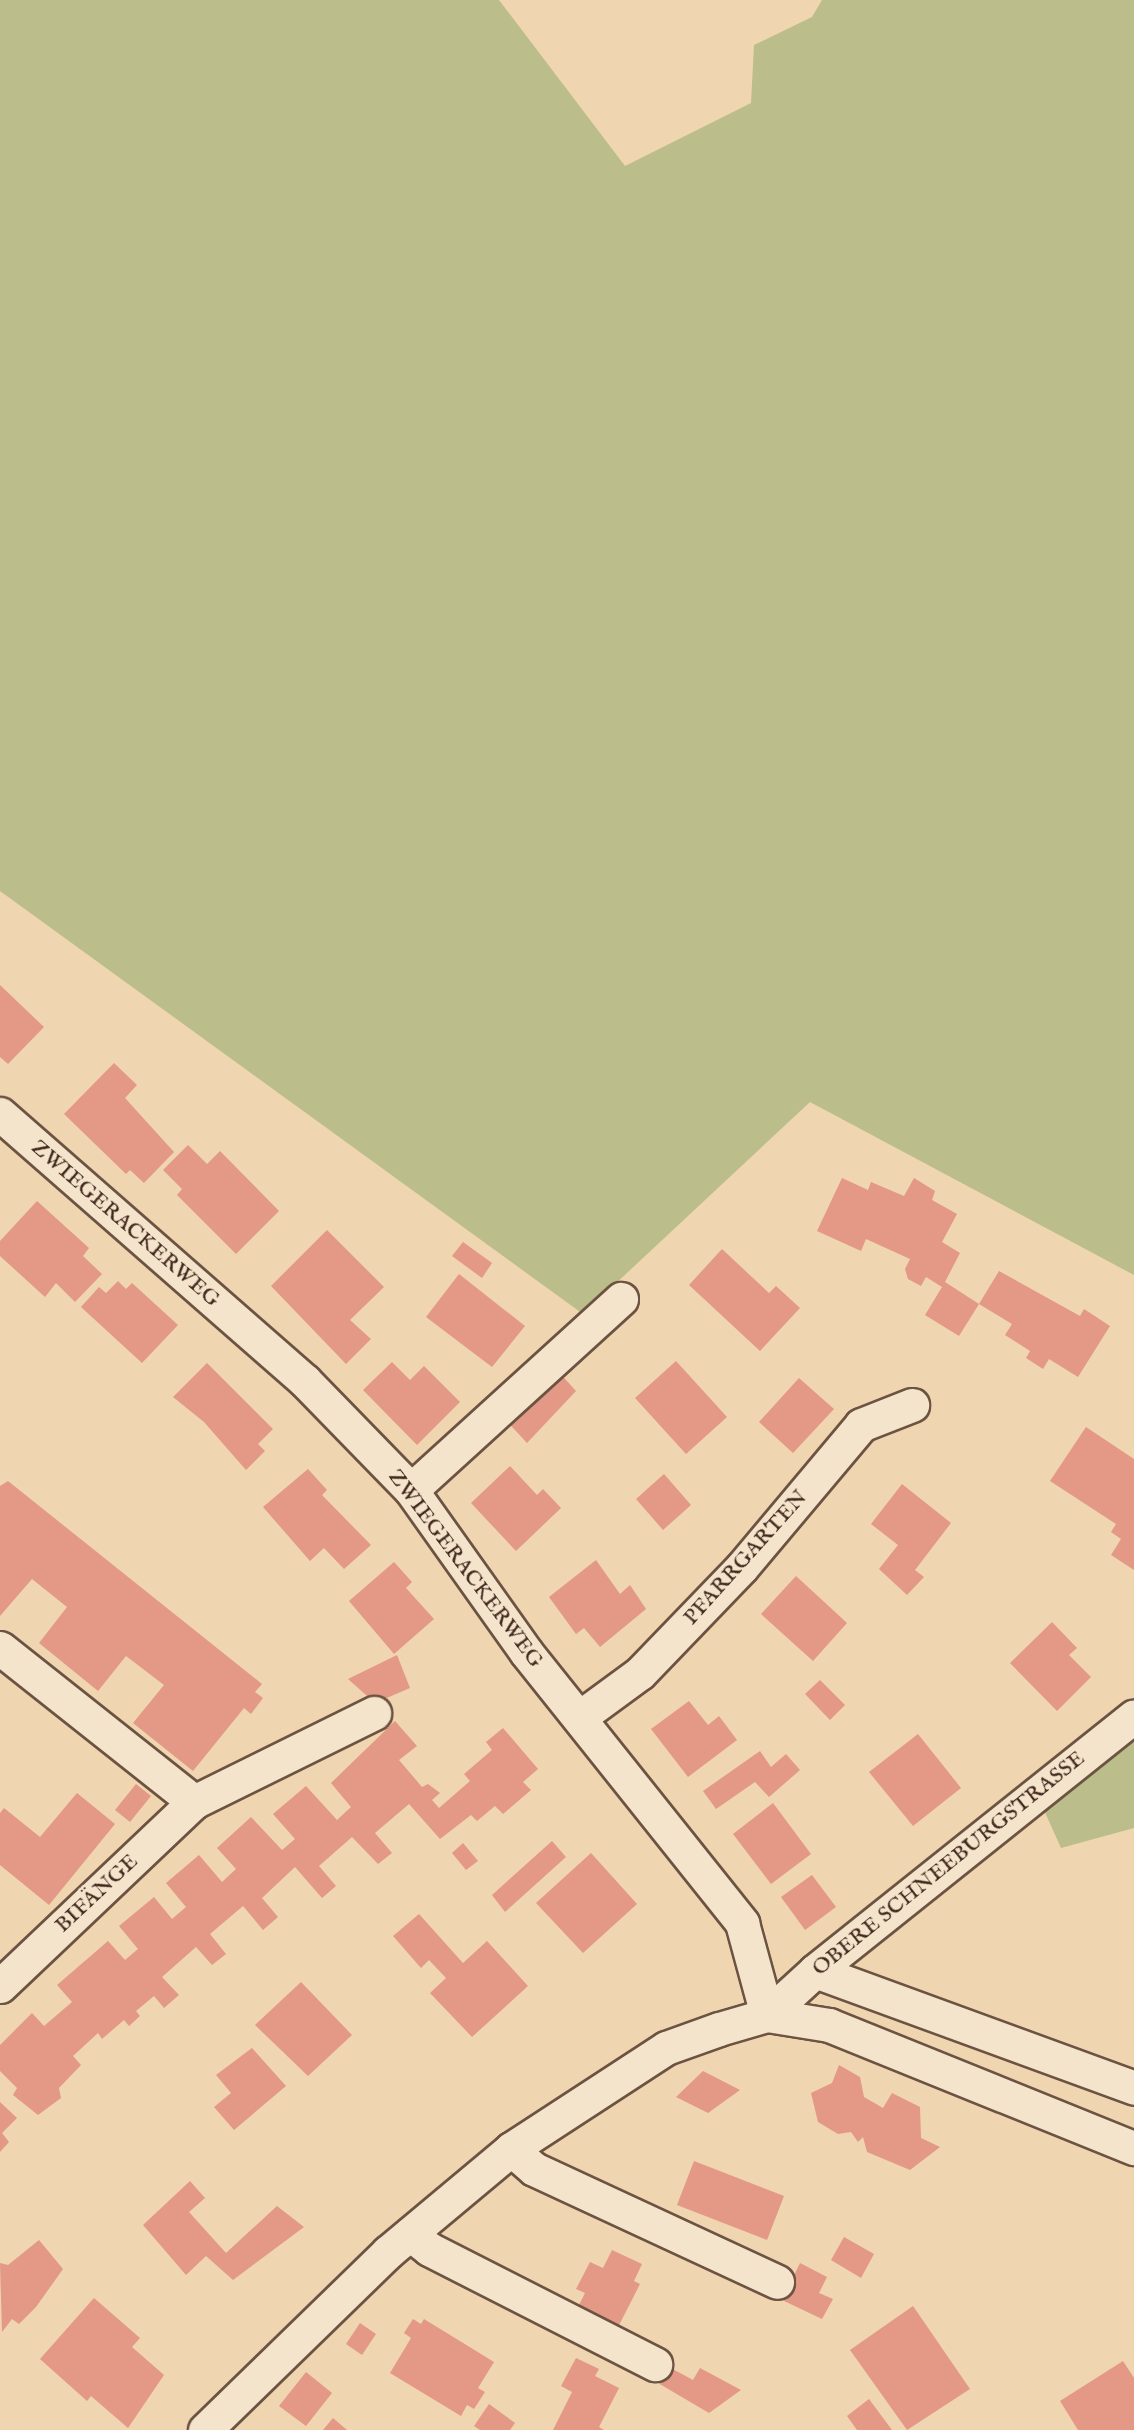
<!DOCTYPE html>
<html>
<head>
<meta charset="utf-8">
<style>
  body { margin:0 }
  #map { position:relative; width:1134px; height:2430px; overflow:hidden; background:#efd5b0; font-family:"IM FELL English",serif }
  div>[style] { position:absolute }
  .green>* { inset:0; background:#bbbd8a }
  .building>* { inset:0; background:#e49886 }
  .roads { filter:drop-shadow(2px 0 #6c5342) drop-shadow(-2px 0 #6c5342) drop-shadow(0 2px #6c5342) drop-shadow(0 -2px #6c5342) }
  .minor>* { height:33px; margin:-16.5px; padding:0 16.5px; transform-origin:16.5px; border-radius:16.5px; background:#f5e4cc }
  span { translate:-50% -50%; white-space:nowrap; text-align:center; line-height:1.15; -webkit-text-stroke:5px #f5e4cc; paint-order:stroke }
  .street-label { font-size:22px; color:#41281d }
</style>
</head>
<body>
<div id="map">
  <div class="green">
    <div style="clip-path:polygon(0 0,499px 0,625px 166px,751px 103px,754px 45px,812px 17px,822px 0,1134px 0,1134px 1275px,810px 1102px,583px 1314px,0 891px)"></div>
    <div style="clip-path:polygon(1134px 1730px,1134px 1828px,1061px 1848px,1039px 1799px)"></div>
  </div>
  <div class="building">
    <div style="clip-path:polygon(0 985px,44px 1027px,8px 1064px,0 1057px)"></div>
    <div style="clip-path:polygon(114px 1063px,137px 1085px,125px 1098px,174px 1152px,144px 1183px,130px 1170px,126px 1174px,64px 1114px)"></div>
    <div style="clip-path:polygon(188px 1145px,207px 1164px,220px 1151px,279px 1211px,236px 1254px,177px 1195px,182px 1189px,163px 1170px)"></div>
    <div style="clip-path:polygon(842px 1178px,868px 1190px,871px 1182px,904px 1196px,914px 1178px,935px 1191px,932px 1200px,957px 1214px,942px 1242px,960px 1253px,945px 1282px,979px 1304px,959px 1336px,925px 1315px,942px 1287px,926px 1277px,921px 1286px,908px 1279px,905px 1269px,910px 1259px,866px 1239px,861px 1251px,817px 1231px)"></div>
    <div style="clip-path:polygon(37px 1201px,89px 1248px,83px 1256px,102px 1274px,75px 1302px,56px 1283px,45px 1297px,0 1256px,0 1241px)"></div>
    <div style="clip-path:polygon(327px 1230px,384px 1287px,350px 1320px,371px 1339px,346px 1364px,271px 1286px)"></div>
    <div style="clip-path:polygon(463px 1242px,492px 1263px,482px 1278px,452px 1256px)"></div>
    <div style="clip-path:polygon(722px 1249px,769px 1293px,776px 1286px,800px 1308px,760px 1351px,689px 1285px)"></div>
    <div style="clip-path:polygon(999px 1271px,1080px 1316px,1084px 1309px,1110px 1326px,1078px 1377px,1049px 1359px,1043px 1369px,1026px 1358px,1030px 1351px,1005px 1335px,1012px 1324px,979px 1304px)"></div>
    <div style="clip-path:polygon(459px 1274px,525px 1326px,492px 1367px,426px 1317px)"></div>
    <div style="clip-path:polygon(118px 1281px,126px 1289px,132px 1283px,178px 1325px,142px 1363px,81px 1307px,99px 1287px,106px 1293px)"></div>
    <div style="clip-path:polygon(676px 1361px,727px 1417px,686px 1454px,635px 1398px)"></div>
    <div style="clip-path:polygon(392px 1362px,410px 1380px,424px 1366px,460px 1402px,417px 1445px,363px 1390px)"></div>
    <div style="clip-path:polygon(207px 1363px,273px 1429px,258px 1444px,265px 1451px,246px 1470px,204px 1422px,173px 1397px)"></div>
    <div style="clip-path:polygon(556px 1369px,576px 1391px,527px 1443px,503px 1417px)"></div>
    <div style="clip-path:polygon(799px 1378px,834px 1409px,793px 1453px,759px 1422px)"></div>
    <div style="clip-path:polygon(1086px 1427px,1134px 1459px,1134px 1570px,1111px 1555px,1121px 1539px,1111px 1532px,1116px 1524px,1050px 1481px)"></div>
    <div style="clip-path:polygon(510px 1466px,537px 1495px,543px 1489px,561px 1508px,516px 1551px,471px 1503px)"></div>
    <div style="clip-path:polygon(308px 1469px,327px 1490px,322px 1495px,371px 1545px,344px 1569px,324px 1548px,310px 1561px,263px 1507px)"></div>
    <div style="clip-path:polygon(664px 1474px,691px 1505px,663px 1530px,636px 1499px)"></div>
    <div style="clip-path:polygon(8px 1481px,262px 1684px,255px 1692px,263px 1698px,251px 1714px,244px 1708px,193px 1771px,133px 1723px,164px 1685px,126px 1656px,98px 1691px,39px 1643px,67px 1607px,32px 1579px,0 1616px,0 1486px)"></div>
    <div style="clip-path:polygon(902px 1484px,951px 1523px,915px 1570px,924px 1577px,907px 1595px,879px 1569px,898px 1545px,871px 1524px)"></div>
    <div style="clip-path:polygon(596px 1560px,620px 1594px,630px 1585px,646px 1609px,600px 1647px,584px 1628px,576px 1634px,549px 1597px)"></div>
    <div style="clip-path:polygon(394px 1562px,412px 1582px,406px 1588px,434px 1619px,394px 1654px,349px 1601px)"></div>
    <div style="clip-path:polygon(796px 1576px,847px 1623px,813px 1661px,761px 1614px)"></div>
    <div style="clip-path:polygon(1052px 1622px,1077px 1648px,1069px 1655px,1091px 1677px,1057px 1711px,1010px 1663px)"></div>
    <div style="clip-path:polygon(397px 1655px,410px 1688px,375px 1703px,348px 1679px)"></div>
    <div style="clip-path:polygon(820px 1680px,845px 1705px,830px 1720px,805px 1694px)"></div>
    <div style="clip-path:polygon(689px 1701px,708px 1725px,719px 1716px,737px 1740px,688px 1777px,651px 1729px)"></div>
    <div style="clip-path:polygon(395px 1721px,417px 1746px,399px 1760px,422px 1787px,428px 1784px,440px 1793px,432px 1800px,439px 1808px,470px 1781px,464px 1774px,492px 1750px,486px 1742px,503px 1728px,538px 1769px,523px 1782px,531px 1790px,503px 1814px,495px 1806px,477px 1821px,471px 1815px,440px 1839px,409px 1804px,375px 1833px,392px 1853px,378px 1864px,352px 1837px,319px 1866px,336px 1886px,322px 1898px,295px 1867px,262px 1898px,278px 1917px,263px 1930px,243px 1906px,210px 1934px,226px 1954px,212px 1965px,196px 1947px,162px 1977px,179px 1995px,164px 2008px,154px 1996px,136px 2011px,140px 2016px,129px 2026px,124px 2020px,102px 2039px,98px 2033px,73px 2056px,81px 2065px,59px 2088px,61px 2098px,38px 2115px,13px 2095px,17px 2088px,0 2071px,0 2045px,32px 2013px,44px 2026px,72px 2002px,57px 1985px,108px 1941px,125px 1960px,138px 1949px,119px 1926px,154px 1897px,172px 1919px,186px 1907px,166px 1883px,199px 1855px,222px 1882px,236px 1869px,217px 1848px,251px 1817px,282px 1850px,295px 1839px,273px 1814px,306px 1786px,337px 1820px,351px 1807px,331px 1783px)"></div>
    <div style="clip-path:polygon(918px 1734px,961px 1788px,913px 1826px,869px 1772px)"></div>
    <div style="clip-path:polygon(760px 1751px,771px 1767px,786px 1754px,800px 1770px,769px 1797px,755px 1782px,716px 1809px,703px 1791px)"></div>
    <div style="clip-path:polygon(136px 1784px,151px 1796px,130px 1822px,115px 1810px)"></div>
    <div style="clip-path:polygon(77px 1793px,115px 1824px,49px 1905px,0 1865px,0 1813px,4px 1808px,40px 1837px)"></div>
    <div style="clip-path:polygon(773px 1803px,811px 1854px,771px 1884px,733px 1834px)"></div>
    <div style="clip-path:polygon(552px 1841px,566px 1857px,505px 1912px,492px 1895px)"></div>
    <div style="clip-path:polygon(463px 1843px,478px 1861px,466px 1870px,452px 1853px)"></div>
    <div style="clip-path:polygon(591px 1853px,637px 1904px,583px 1953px,536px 1903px)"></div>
    <div style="clip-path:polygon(812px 1875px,836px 1907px,805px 1930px,781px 1897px)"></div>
    <div style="clip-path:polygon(419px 1914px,463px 1963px,487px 1941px,528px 1986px,472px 2037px,430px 1993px,446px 1978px,429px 1960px,421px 1968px,393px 1936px)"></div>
    <div style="clip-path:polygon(301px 1982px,352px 2035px,308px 2076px,255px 2025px)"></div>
    <div style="clip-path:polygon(252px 2048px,286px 2086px,234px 2130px,214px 2107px,231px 2093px,216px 2075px)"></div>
    <div style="clip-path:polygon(839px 2065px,860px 2077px,864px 2097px,883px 2108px,892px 2093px,920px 2107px,921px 2138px,940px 2147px,910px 2170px,867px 2152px,863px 2137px,858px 2142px,851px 2132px,838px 2134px,818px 2122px,811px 2093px,832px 2083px)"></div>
    <div style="clip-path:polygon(703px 2071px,740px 2090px,708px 2113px,676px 2097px)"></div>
    <div style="clip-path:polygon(0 2102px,17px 2118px,2px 2133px,9px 2142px,0 2152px)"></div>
    <div style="clip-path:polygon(694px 2161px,784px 2196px,767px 2240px,677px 2205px)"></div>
    <div style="clip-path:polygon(190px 2181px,205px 2198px,189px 2212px,226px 2253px,277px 2206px,304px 2227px,233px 2280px,206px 2256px,186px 2275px,143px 2225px)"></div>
    <div style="clip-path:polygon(844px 2237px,874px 2254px,861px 2278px,831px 2260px)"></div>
    <div style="clip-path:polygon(39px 2240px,63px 2269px,36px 2307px,19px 2324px,12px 2319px,2px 2332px,0 2263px,8px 2265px)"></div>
    <div style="clip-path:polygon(612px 2250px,642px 2264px,634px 2281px,640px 2284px,614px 2335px,574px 2315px,585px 2293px,576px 2289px,590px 2262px,603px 2268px)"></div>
    <div style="clip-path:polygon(800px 2263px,827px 2277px,819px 2293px,833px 2299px,822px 2319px,782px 2300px)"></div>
    <div style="clip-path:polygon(94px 2298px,140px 2338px,132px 2347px,164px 2375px,128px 2428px,91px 2396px,87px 2401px,40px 2359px)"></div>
    <div style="clip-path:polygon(913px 2306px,970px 2389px,907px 2430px,850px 2350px)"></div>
    <div style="clip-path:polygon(413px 2319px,421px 2324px,424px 2319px,494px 2362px,478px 2388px,485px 2392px,474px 2409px,467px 2405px,461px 2416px,390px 2373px,411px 2338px,404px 2333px)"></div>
    <div style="clip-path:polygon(360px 2323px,376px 2334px,362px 2355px,346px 2344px)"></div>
    <div style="clip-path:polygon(576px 2358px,599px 2369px,595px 2376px,619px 2388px,599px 2427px,604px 2430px,553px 2430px,572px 2392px,561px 2386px)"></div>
    <div style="clip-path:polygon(1123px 2361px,1134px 2378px,1134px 2430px,1078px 2430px,1060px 2401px)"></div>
    <div style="clip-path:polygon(667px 2366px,693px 2380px,700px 2368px,741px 2390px,709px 2413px,658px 2383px)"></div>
    <div style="clip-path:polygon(306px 2372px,332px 2393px,306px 2426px,279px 2406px)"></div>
    <div style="clip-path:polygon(869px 2399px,892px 2430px,857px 2430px,847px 2416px)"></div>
    <div style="clip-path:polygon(489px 2404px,515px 2423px,510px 2430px,480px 2430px,474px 2426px)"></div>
    <div style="clip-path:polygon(333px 2418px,347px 2430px,323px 2430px)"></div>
  </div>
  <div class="roads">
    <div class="minor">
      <div style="left:0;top:1114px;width:405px;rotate:41.2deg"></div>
      <div style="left:305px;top:1381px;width:152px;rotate:45.8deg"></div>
      <div style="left:411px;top:1490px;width:199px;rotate:54.6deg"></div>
      <div style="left:526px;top:1652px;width:347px;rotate:51.4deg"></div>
      <div style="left:742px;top:1923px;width:95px;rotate:74.8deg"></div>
      <div style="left:767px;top:2015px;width:65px;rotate:-42.5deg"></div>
      <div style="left:815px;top:1971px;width:408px;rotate:-38.6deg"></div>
      <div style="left:411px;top:1490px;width:284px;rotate:-42.3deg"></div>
      <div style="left:0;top:1648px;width:248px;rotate:38.4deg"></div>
      <div style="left:580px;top:1717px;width:74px;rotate:-36.3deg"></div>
      <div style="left:640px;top:1673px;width:147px;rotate:-46.1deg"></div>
      <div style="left:742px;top:1567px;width:185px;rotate:-50deg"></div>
      <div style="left:861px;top:1425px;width:55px;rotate:-21.4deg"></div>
      <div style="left:815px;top:1971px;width:340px;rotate:20.1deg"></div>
      <div style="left:0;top:1986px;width:267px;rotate:-43.5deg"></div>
      <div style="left:194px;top:1802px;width:201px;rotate:-26.3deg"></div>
      <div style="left:511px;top:2149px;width:30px;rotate:41deg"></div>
      <div style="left:534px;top:2169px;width:268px;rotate:24.9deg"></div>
      <div style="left:410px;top:2234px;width:24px;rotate:38deg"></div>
      <div style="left:429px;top:2249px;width:254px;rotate:27deg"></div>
      <div style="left:205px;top:2430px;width:255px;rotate:-44.2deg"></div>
      <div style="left:388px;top:2252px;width:160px;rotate:-39.9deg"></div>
      <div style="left:511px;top:2149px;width:185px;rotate:-33.1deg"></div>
      <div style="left:666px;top:2048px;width:56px;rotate:-19.7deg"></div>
      <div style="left:719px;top:2029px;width:50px;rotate:-16.3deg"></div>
      <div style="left:767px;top:2015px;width:63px;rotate:9.2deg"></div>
      <div style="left:829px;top:2025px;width:329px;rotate:22deg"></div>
    </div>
  </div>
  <div class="street-label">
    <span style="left:125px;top:1224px;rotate:41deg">ZWIEGERACKERWEG</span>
    <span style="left:746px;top:1558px;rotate:-48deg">PFARRGARTEN</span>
    <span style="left:465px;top:1569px;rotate:53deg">ZWIEGERACKERWEG</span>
    <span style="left:949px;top:1864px;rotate:-39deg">OBERE SCHNEEBURGSTRASSE</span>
    <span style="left:97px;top:1894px;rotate:-43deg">BIFÄNGE</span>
  </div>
</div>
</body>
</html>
